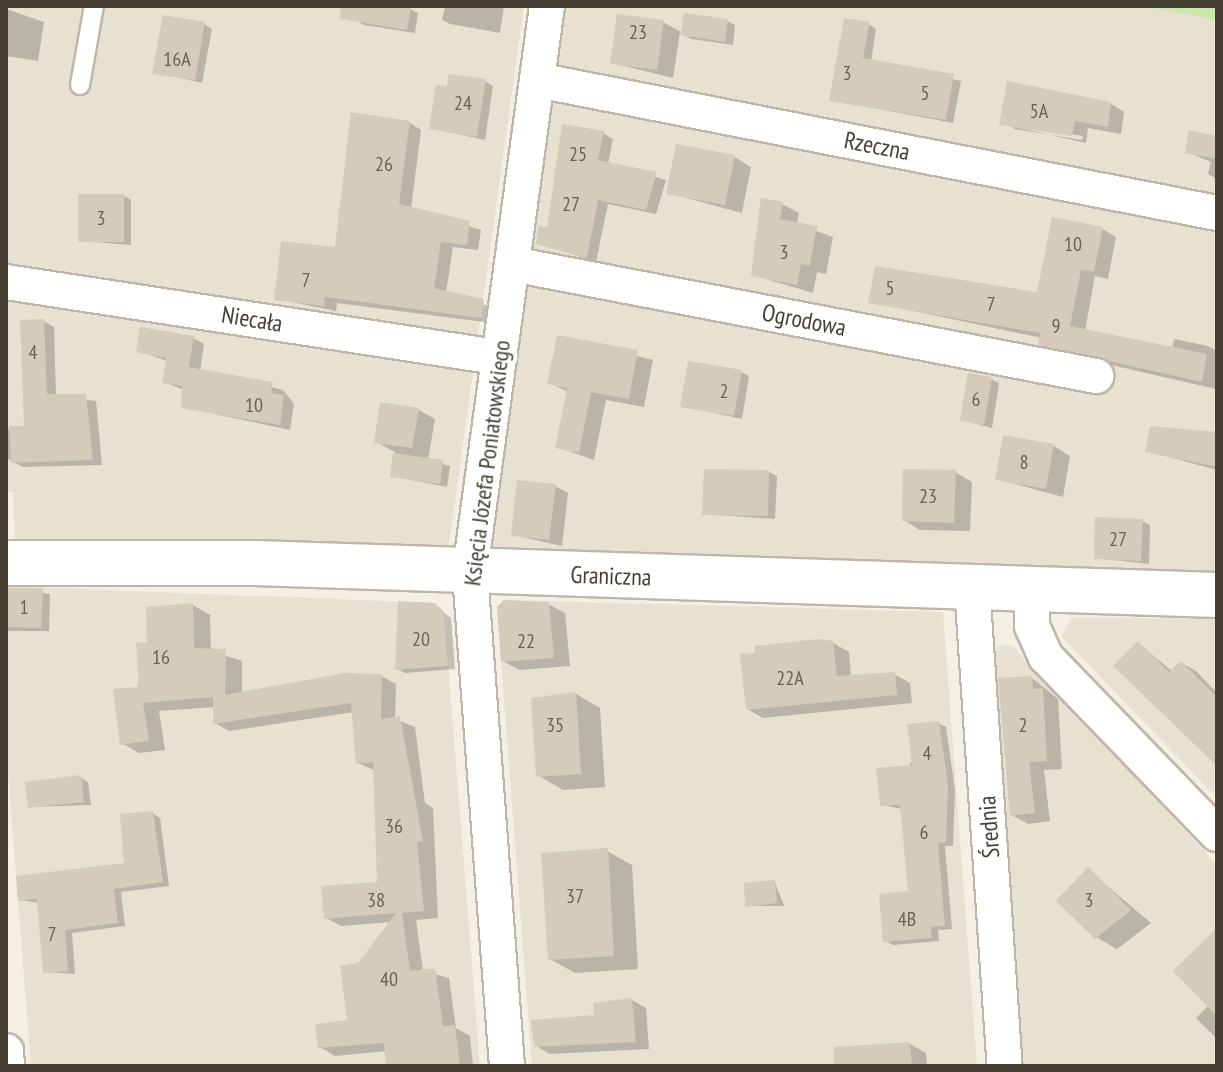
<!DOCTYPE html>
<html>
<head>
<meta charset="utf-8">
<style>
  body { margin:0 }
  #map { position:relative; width:1223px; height:1072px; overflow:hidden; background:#f3efe4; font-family:"PT Sans Narrow",sans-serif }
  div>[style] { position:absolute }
  .residential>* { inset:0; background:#e7e1d2 }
  .green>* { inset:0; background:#cbe8ac }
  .shadow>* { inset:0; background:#0003 }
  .building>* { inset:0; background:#d4cbba }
  .roads { filter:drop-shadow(2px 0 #beb7a7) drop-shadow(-2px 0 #beb7a7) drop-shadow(0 2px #beb7a7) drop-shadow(0 -2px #beb7a7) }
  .service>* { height:18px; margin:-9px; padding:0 9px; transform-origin:9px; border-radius:9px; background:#fff }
  .minor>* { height:34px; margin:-17px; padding:0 17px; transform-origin:17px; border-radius:17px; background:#fff }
  .tertiary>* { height:44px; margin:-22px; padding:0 22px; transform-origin:22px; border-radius:22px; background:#fff }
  span { translate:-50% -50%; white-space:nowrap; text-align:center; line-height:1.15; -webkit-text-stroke:8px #fff; paint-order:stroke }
  .number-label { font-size:20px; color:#696256 }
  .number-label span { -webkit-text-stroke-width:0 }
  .street-label { font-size:24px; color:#453f34 }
  .frame { position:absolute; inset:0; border:8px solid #453f34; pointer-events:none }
</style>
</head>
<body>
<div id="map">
  <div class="residential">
    <div style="clip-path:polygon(6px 6px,524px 6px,448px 552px,15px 544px,13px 492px,6px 492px)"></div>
    <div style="clip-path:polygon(557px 6px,1217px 6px,1217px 575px,480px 558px)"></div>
    <div style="clip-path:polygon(6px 586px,435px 603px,444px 612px,480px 1066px,31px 1066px,6px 748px)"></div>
    <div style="clip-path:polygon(504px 600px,943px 612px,977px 1066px,532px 1066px,497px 607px)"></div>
    <div style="clip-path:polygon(1073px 617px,1217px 619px,1217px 798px,1061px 636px)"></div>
    <div style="clip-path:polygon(1011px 645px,1217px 865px,1217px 1066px,1023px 1066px,991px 681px,996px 647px)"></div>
  </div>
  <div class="green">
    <div style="clip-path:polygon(1142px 6px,1217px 6px,1217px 20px)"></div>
  </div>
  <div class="shadow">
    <div style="clip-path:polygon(359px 6px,410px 9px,418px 13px,415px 33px,364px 25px,356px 20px)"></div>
    <div style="clip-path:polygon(445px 6px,504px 6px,500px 33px,450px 24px,442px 20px)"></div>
    <div style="clip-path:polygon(6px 9px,44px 22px,38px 61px,6px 56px)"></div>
    <div style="clip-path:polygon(727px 21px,735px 25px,733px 45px,691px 39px,680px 32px,673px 78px,612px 63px,663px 22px,683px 33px)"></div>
    <div style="clip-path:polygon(204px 24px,212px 29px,202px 83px,155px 72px)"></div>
    <div style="clip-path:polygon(869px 24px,876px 29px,871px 62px,961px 81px,953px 123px,831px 100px)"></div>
    <div style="clip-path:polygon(485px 81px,493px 86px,485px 140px,431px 128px)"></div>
    <div style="clip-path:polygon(evenodd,1111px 104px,1124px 112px,1121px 134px,1088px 128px,1086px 143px,1001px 124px,1111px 104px,1014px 125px,1083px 136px,1082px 140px,1014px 129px,1014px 125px)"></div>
    <div style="clip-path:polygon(410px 123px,421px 130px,411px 209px,481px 230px,478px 250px,453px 247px,446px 293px,495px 308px,492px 323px,337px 303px,336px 311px,276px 299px,337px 249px)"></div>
    <div style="clip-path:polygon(603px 133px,613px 139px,608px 164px,666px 180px,656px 214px,608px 204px,596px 262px,538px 243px)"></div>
    <div style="clip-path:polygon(1217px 138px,1217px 179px,1208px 174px,1211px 162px,1187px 152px)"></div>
    <div style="clip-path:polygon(734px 157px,751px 167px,742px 213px,668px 193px)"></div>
    <div style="clip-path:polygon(124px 196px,131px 200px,131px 245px,80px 241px)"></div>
    <div style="clip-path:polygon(782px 204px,799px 213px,797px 224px,833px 237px,826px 274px,817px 272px,813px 293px,753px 275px)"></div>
    <div style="clip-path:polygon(1102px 229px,1116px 237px,1108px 279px,1095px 276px,1085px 331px,1172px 349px,1174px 339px,1208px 346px,1217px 351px,1216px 389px,1055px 352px,1042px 338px,871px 302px,1039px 294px)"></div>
    <div style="clip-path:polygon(43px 321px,54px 327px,56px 396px,96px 401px,102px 465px,23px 467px,6px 458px,6px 429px,26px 428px)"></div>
    <div style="clip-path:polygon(558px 337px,653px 360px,644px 407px,606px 400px,594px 460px,557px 447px,568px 392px,550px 383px)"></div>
    <div style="clip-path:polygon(193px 338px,204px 344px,200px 371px,283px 390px,294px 404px,290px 430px,183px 407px,184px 390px,164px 382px,167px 361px,139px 351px)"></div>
    <div style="clip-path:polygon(741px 372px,749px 376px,742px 419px,683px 406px)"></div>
    <div style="clip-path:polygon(991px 379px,999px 383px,992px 428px,962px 420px)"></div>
    <div style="clip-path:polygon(419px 410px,435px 419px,428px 460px,450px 466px,447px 487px,392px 476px,395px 452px,376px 442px)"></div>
    <div style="clip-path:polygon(1217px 437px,1217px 470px,1147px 451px)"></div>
    <div style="clip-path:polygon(1054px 446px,1070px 456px,1063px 497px,997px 479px)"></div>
    <div style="clip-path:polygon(769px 472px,777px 476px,775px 519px,704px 514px)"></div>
    <div style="clip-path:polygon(955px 472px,972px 482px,970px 531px,920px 530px,904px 520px)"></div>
    <div style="clip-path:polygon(555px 486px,568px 493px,562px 546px,513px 535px)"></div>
    <div style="clip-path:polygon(1142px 521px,1150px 525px,1149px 564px,1096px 558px)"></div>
    <div style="clip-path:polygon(6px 588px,50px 594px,49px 631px,6px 631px)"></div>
    <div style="clip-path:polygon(548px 604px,565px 613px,570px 666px,519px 670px,503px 661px)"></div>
    <div style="clip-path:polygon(193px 605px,210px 615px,211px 651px,242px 661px,242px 694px,381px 676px,396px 684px,395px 719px,415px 727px,425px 803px,433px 808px,438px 918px,416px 920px,423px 971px,449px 978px,456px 1028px,470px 1036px,473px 1066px,388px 1066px,387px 1051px,335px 1056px,320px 1047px,349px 1021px,359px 965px,392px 922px,341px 926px,326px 918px,380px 884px,376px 771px,358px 763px,354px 712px,229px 731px,215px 723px,215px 707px,159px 711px,165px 750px,139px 753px,122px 743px,150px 643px)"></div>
    <div style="clip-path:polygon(434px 605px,451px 618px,455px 669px,405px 673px,397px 669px)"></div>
    <div style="clip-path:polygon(833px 643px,849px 652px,851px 677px,894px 674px,910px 683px,912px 703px,763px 718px,747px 709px)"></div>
    <div style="clip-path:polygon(1138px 643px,1173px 672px,1182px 663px,1196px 671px,1217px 693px,1217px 763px)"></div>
    <div style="clip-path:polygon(1032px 678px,1058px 699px,1062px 769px,1044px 770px,1050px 821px,1028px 824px,1012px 815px)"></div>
    <div style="clip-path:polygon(576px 694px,600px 708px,605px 787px,563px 790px,538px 775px)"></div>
    <div style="clip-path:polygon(938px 723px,946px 727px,955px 790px,953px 846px,945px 846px,952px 929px,938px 930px,939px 941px,893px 945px,885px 941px,910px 893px,902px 809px,882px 805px)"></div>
    <div style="clip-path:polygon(80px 777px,88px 782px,91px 805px,30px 807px)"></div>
    <div style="clip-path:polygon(152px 813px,160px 818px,169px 886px,121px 892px,125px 926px,72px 933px,75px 974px,45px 972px,40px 903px,20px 900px,126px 865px)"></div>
    <div style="clip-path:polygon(607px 851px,632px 865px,638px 969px,575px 973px,550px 959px)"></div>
    <div style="clip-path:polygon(1088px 870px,1151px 923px,1117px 949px,1096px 937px)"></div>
    <div style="clip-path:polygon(775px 882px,784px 906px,747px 906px)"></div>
    <div style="clip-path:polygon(1217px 945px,1217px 1039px,1196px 1018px,1209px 1005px)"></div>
    <div style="clip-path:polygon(632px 1000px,646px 1008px,649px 1049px,550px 1054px,536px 1046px)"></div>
    <div style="clip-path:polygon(910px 1044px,926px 1053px,927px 1066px,861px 1066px)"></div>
  </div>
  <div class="building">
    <div style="clip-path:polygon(341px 6px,411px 6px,407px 30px,340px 19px)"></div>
    <div style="clip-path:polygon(684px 13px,728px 19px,725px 42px,681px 35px)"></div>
    <div style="clip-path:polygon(617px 14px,664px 20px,657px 70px,610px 64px)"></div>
    <div style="clip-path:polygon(163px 15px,205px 22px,195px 80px,152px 74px)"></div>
    <div style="clip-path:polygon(844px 18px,870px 22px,863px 58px,954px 74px,946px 120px,829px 101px)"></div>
    <div style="clip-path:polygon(448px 74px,486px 79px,477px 137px,429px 129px,436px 85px,447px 86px)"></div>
    <div style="clip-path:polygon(1007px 81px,1111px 102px,1108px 127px,1075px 121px,1072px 136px,999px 125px)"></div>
    <div style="clip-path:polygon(351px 112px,410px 121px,399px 204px,470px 221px,467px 245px,441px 242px,434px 288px,484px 299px,481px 318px,325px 297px,324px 306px,274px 300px,281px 241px,335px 247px)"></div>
    <div style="clip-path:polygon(562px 124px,604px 131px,598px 160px,657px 172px,646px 210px,598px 200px,587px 258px,536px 244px,538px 226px,547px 227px)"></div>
    <div style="clip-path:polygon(1189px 130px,1217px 136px,1217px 159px,1185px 153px)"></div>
    <div style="clip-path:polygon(676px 144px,735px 155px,725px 205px,666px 194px)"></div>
    <div style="clip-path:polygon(78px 194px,124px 194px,124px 242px,78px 242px)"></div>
    <div style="clip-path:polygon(761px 198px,783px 202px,780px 219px,817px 226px,810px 266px,801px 264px,797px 285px,751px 276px)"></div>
    <div style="clip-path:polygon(1052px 217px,1103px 227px,1094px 272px,1081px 270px,1070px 326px,1207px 354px,1202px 382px,1038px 345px,1040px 333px,868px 303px,875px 266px,1037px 292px)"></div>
    <div style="clip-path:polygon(44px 319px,47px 394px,86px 394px,93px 460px,11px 463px,9px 426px,24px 426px,20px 320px)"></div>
    <div style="clip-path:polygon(140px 327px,194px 336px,189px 367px,273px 382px,271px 393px,284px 395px,280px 425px,181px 408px,182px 386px,162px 383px,166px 358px,136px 352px)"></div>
    <div style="clip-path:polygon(557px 335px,638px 350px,629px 399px,591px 392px,579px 453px,555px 448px,567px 388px,547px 384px)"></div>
    <div style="clip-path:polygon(688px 361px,742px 370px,734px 416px,680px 407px)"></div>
    <div style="clip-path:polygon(968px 373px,992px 377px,984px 425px,960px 421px)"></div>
    <div style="clip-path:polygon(380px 402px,419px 408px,412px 448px,374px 443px)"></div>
    <div style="clip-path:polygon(1150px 426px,1217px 432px,1217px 467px,1145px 452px)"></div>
    <div style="clip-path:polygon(1003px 435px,1054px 444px,1046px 489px,995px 480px)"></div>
    <div style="clip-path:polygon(393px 453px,443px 460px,440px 484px,390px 477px)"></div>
    <div style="clip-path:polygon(704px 469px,769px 470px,768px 516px,702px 515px)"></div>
    <div style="clip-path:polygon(903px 469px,956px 470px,954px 523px,902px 521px)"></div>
    <div style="clip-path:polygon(517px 480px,556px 484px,549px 540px,511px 536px)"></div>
    <div style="clip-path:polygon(1095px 517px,1143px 519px,1141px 561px,1094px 559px)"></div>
    <div style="clip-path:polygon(6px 588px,43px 588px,41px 628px,6px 627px)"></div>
    <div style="clip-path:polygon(504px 600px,549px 602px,554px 658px,501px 662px,497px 607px)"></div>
    <div style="clip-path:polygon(398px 601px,435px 603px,444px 612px,448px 666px,395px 670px)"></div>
    <div style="clip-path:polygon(193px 603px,194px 648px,226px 649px,225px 696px,143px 703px,149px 741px,120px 745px,113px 689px,139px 687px,136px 643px,147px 642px,146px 607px)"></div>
    <div style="clip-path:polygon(818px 639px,833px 641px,837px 676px,895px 672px,897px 695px,746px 710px,740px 654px,755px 653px,754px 646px)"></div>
    <div style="clip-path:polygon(1138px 641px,1169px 672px,1181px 661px,1217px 697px,1217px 766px,1113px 666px)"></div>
    <div style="clip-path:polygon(345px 673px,382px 674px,381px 719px,400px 716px,423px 841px,417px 842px,424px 911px,402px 913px,410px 971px,435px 968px,443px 1026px,455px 1025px,460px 1066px,386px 1066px,384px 1043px,318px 1048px,315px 1024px,347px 1020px,340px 966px,358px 963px,396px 913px,324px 919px,321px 886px,377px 882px,373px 762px,356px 764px,351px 703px,213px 724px,213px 697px)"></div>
    <div style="clip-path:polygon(1032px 676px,1033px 689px,1043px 688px,1047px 761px,1029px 762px,1035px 813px,1010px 816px,998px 678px)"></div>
    <div style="clip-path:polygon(576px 692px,581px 774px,536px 777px,531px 698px)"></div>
    <div style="clip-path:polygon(939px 721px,948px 785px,946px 842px,938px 843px,945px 926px,931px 927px,932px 938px,883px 942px,879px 894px,908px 891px,900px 805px,880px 806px,876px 768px,912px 765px,907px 724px)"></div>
    <div style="clip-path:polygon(81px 775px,84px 802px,28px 808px,25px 782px)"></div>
    <div style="clip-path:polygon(153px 811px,163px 882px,114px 889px,118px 923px,65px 930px,68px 971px,43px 973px,37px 899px,18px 901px,16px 876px,124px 863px,120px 814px)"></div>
    <div style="clip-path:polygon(608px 848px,614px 956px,548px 960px,541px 853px)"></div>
    <div style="clip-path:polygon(1088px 867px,1131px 910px,1095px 939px,1056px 901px)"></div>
    <div style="clip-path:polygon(775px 880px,777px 903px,745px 907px,744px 883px)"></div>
    <div style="clip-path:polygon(1217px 928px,1217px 1016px,1173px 971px)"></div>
    <div style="clip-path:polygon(632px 998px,636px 1042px,534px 1047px,531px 1020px,594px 1015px,593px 1003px)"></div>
    <div style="clip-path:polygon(910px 1042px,912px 1066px,834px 1066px,834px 1047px)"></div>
  </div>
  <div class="roads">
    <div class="service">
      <div style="left:80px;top:85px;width:80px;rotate:-80deg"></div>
    </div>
    <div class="minor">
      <div style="left:537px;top:80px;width:693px;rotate:11.07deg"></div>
      <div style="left:512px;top:264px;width:595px;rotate:10.86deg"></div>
      <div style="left:6px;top:282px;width:499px;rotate:8.7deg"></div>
      <div style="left:972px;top:587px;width:480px;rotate:86.1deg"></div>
      <div style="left:1032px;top:590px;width:36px;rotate:90deg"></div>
      <div style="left:1032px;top:626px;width:34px;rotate:66deg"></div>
      <div style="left:1046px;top:657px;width:246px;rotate:46deg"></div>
      <div style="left:6px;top:1051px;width:15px;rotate:86deg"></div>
      <div style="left:507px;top:1066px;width:496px;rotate:-94.3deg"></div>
      <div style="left:470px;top:571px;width:570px;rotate:-82.24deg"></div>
    </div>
    <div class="tertiary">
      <div style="left:6px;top:563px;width:249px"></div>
      <div style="left:255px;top:563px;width:963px;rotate:1.91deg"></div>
    </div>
  </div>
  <div class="number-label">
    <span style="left:638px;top:32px">23</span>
    <span style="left:177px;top:59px">16A</span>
    <span style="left:847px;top:73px">3</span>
    <span style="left:925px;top:93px">5</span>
    <span style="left:463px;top:103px">24</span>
    <span style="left:1039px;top:111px">5A</span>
    <span style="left:578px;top:154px">25</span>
    <span style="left:384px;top:164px">26</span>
    <span style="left:571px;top:204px">27</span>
    <span style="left:101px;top:218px">3</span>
    <span style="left:1073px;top:244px">10</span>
    <span style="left:784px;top:252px">3</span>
    <span style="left:306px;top:280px">7</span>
    <span style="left:890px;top:288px">5</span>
    <span style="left:991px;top:304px">7</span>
    <span style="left:1056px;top:326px">9</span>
    <span style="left:33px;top:352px">4</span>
    <span style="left:724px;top:391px">2</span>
    <span style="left:976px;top:399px">6</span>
    <span style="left:254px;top:405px">10</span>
    <span style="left:1024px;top:462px">8</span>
    <span style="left:928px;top:496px">23</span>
    <span style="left:1118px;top:539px">27</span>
    <span style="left:24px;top:607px">1</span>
    <span style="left:421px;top:639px">20</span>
    <span style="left:526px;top:641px">22</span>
    <span style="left:161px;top:657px">16</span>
    <span style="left:790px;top:678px">22A</span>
    <span style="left:555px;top:725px">35</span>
    <span style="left:1023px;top:725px">2</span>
    <span style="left:927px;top:753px">4</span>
    <span style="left:394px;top:826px">36</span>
    <span style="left:924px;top:832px">6</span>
    <span style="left:575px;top:896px">37</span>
    <span style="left:376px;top:900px">38</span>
    <span style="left:1089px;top:900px">3</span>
    <span style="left:907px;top:919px">4B</span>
    <span style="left:52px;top:934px">7</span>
    <span style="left:389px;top:979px">40</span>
  </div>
  <div class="street-label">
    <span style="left:877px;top:146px;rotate:11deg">Rzeczna</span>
    <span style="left:252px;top:319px;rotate:9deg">Niecała</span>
    <span style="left:804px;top:320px;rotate:11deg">Ogrodowa</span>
    <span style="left:487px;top:463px;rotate:-83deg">Księcia Józefa Poniatowskiego</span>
    <span style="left:611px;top:576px;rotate:2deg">Graniczna</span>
    <span style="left:989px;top:827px;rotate:-94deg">Średnia</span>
  </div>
  <div class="frame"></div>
</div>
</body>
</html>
